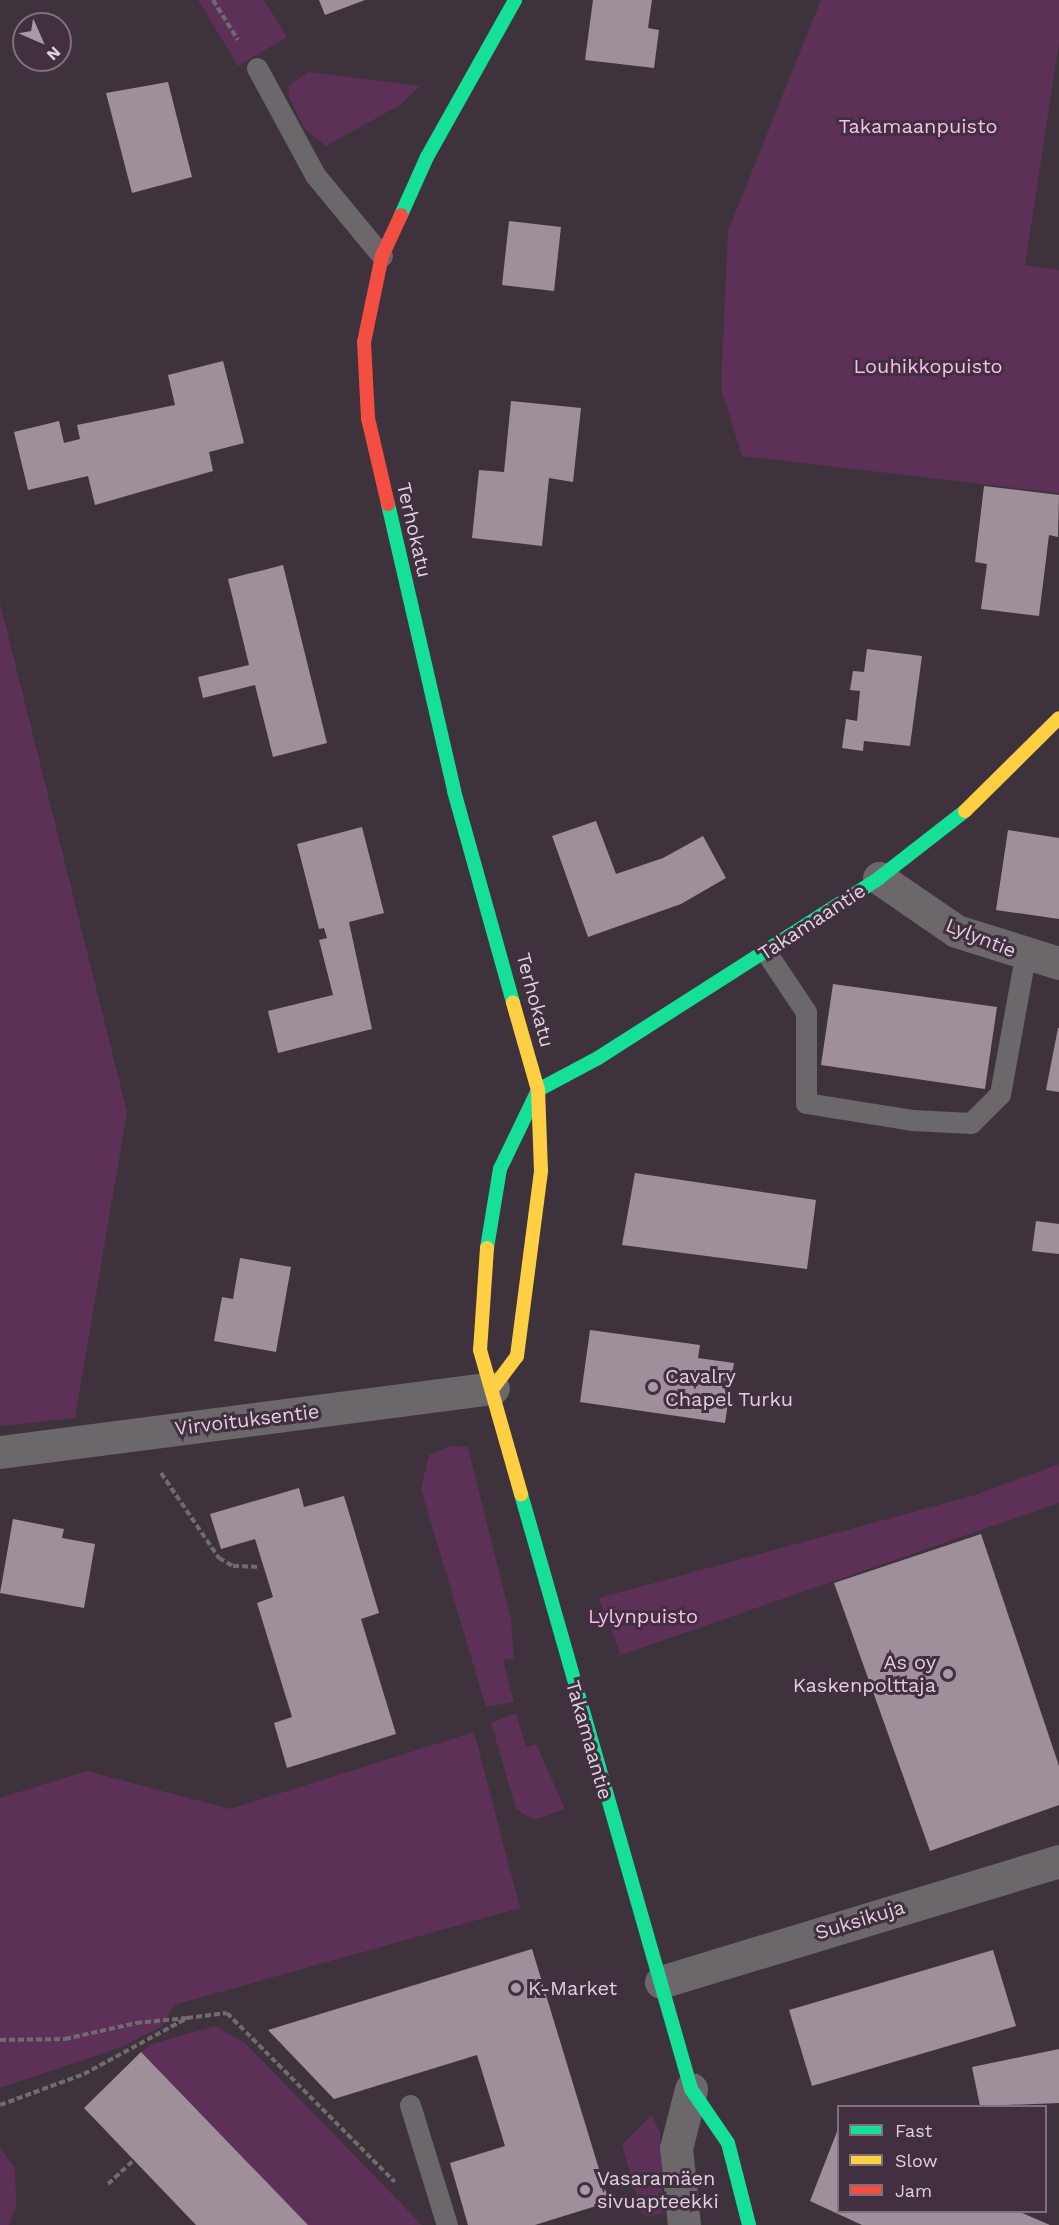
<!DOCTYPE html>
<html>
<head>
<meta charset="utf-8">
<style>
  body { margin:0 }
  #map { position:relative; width:1059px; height:2225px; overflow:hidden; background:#3e333c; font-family:"Work Sans",sans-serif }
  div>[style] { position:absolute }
  .green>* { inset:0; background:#5c3057 }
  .building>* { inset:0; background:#9e8f9b }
  .path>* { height:4px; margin-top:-2px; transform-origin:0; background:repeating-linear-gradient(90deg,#706b6f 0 6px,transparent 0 9px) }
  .lane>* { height:21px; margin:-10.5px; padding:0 10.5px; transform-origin:10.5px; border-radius:10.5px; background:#6c676b }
  .street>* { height:33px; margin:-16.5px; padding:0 16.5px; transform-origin:16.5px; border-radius:16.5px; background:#6c676b }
  .fast>* { height:14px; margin:-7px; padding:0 7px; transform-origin:7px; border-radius:7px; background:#16e098 }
  .slow>* { height:14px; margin:-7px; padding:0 7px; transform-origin:7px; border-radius:7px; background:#ffcf43 }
  .jam>* { height:14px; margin:-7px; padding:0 7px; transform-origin:7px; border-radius:7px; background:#f24e42 }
  .dots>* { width:16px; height:16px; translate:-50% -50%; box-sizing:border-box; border:3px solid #422f3f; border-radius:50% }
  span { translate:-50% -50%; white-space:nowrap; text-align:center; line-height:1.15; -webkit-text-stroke:6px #422f3f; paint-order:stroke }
  .park-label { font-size:20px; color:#fbbef1 }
  .street-label { font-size:20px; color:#ded2dc }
  .poi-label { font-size:20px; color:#ded2dc }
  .left { translate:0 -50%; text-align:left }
  .right { translate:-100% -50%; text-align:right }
  .legend { position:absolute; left:837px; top:2105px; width:210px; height:108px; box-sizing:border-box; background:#422f3f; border:2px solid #80707e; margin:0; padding:8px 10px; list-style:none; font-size:18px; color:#ded2dc }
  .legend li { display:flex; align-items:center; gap:12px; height:30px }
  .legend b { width:30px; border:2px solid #80707e }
  .north { position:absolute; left:12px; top:12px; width:60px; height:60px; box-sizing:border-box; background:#422f3f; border:2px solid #80707e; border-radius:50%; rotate:135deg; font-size:16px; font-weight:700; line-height:24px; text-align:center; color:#ded2dc }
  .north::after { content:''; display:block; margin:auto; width:21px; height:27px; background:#a69aa4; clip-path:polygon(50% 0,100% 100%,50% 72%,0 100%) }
</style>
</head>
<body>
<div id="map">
  <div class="green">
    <div style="clip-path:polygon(198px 0,264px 0,287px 37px,238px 66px)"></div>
    <div style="clip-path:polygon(821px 0,1059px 0,1059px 43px,1025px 265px,1059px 270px,1059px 493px,742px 456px,721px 388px,728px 231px)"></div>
    <div style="clip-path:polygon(308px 72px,420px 86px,400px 105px,326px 146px,304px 128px,289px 97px,288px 86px)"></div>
    <div style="clip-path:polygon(0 603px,127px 1112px,75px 1418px,0 1426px)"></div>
    <div style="clip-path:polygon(451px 1446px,468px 1447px,511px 1619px,514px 1658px,503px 1660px,514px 1702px,486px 1707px,421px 1489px,429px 1455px)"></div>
    <div style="clip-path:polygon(1059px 1464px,1059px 1503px,621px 1655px,599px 1598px,975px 1495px)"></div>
    <div style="clip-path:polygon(516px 1713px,526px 1747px,536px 1744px,565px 1809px,533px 1820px,516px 1809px,491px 1723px)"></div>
    <div style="clip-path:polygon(474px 1732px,520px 1908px,174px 2005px,162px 2026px,122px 2047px,0 2088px,0 1798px,87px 1771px,230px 1809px)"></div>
    <div style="clip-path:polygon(215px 2026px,245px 2043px,422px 2225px,308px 2225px,141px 2052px,152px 2044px)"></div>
    <div style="clip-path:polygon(652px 2115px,660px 2133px,663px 2213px,649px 2217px,642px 2214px,622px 2145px)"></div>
    <div style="clip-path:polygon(0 2148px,15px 2168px,16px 2206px,9px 2225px,0 2225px)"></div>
  </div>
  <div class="building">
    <div style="clip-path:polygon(319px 0,365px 0,325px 15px)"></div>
    <div style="clip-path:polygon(593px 0,652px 0,648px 28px,659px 30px,654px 68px,585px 60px)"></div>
    <div style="clip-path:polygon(168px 82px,192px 177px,132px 193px,106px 93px)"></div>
    <div style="clip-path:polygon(509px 221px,561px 227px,554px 291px,502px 285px)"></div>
    <div style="clip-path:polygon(223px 361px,244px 443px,209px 452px,213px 471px,95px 505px,88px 476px,28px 490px,14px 432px,59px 421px,64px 443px,80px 439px,77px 425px,175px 405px,168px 375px)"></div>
    <div style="clip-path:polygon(511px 401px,581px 408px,573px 482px,549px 478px,542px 546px,472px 538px,479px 470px,504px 472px)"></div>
    <div style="clip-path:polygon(984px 486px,1059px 495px,1058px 537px,1049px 535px,1039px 616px,981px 609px,987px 564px,975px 562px)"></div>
    <div style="clip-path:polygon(283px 565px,327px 743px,273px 757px,255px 685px,203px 698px,198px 677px,249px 665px,228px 579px)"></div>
    <div style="clip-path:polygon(867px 649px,922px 656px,910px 746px,864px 741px,863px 751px,842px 748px,846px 719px,857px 721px,860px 691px,850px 690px,853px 671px,864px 672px)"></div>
    <div style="clip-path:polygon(596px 821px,616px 874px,663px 858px,703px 836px,726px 878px,681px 904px,588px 937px,552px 836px)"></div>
    <div style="clip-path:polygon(362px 827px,384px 913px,349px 922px,372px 1029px,278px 1053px,268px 1011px,333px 995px,319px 940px,327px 938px,324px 928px,319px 929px,297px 844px)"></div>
    <div style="clip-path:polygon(1008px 830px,1059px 838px,1059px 919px,996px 910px)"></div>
    <div style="clip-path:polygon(833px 984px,997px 1007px,985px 1089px,821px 1065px)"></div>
    <div style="clip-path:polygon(1058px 1028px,1059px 1028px,1059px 1092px,1046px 1090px)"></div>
    <div style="clip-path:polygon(635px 1173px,816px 1200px,807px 1269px,622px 1245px)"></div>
    <div style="clip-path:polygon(1036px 1221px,1059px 1224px,1059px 1254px,1032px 1251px)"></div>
    <div style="clip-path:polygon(240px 1258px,291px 1267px,276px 1352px,214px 1341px,222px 1297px,233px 1299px)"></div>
    <div style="clip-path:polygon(590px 1330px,700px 1345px,698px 1358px,734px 1363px,725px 1423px,580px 1402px)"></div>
    <div style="clip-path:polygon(299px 1488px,304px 1507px,344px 1496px,379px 1613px,361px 1619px,396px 1734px,287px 1768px,274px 1723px,292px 1717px,257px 1603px,273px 1597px,255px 1539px,221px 1549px,210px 1514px)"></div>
    <div style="clip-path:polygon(13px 1519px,64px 1529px,62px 1538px,95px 1544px,84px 1608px,0 1593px)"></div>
    <div style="clip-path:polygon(981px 1534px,1059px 1766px,1059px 1805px,930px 1851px,834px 1583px)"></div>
    <div style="clip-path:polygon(532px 1949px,609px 2202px,535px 2225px,468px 2225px,450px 2163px,505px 2146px,477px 2055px,334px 2099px,268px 2030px)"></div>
    <div style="clip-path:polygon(993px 1950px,1016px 2026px,812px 2086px,789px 2010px)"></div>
    <div style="clip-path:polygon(1059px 2049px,1059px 2103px,980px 2106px,972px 2067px)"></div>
    <div style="clip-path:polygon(141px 2052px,308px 2225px,196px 2225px,129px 2155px,84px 2108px)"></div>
    <div style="clip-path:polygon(838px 2129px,838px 2212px,1020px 2212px,1050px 2225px,862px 2225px,810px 2201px)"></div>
  </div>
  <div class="path">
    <div style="left:213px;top:0;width:47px;rotate:58deg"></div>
    <div style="left:161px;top:1473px;width:103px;rotate:55.7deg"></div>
    <div style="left:219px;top:1558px;width:16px;rotate:30deg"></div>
    <div style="left:233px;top:1566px;width:24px;rotate:2deg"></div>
    <div style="left:0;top:2040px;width:65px;rotate:-0.9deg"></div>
    <div style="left:65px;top:2039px;width:73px;rotate:-12.7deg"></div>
    <div style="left:136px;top:2023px;width:51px;rotate:-5.6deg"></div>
    <div style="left:0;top:2105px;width:90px;rotate:-20.3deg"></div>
    <div style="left:84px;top:2074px;width:117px;rotate:-28.5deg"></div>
    <div style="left:187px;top:2018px;width:40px;rotate:-7.1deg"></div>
    <div style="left:227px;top:2013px;width:238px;rotate:45.2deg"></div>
    <div style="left:108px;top:2184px;width:35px;rotate:-43deg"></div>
  </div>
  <div class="lane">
    <div style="left:257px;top:68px;width:122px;rotate:61.5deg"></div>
    <div style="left:315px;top:175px;width:105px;rotate:50.4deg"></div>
    <div style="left:766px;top:952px;width:72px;rotate:56.3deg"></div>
    <div style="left:806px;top:1012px;width:91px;rotate:90deg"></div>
    <div style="left:806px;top:1103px;width:107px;rotate:9.1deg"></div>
    <div style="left:912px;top:1120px;width:59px;rotate:2.9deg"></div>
    <div style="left:971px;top:1123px;width:41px;rotate:-45deg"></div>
    <div style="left:1000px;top:1094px;width:140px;rotate:-79.7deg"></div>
    <div style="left:410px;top:2105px;width:126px;rotate:72.9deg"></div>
  </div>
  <div class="street">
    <div style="left:879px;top:878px;width:93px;rotate:34.5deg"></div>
    <div style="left:956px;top:931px;width:108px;rotate:17.3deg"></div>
    <div style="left:0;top:1452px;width:497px;rotate:-7.4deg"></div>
    <div style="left:661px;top:1982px;width:416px;rotate:-16.9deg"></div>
    <div style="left:684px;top:2225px;width:77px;rotate:-95.9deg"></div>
    <div style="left:676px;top:2148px;width:61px;rotate:-75.7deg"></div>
  </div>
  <div class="fast">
    <div style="left:401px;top:215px;width:64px;rotate:-65.9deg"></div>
    <div style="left:427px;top:157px;width:180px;rotate:-60.7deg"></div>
    <div style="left:388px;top:504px;width:294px;rotate:77deg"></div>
    <div style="left:454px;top:791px;width:220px;rotate:74.4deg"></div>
    <div style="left:487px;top:1248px;width:80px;rotate:-80.7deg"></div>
    <div style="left:500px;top:1169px;width:88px;rotate:-64.3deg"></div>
    <div style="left:538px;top:1090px;width:68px;rotate:-28.1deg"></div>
    <div style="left:598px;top:1058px;width:334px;rotate:-32.6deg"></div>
    <div style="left:879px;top:878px;width:109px;rotate:-37.9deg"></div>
    <div style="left:521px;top:1494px;width:619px;rotate:74.05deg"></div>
    <div style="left:691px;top:2089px;width:65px;rotate:55.6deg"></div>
    <div style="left:728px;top:2143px;width:85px;rotate:75.6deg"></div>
  </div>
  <div class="slow">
    <div style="left:965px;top:811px;width:132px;rotate:-44.7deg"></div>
    <div style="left:487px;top:1248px;width:102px;rotate:93.9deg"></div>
    <div style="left:480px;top:1350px;width:150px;rotate:74.1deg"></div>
    <div style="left:493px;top:1388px;width:40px;rotate:-53deg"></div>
    <div style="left:517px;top:1356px;width:187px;rotate:-82.6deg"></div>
    <div style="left:541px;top:1171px;width:81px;rotate:-92.1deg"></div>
    <div style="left:538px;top:1090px;width:91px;rotate:-106deg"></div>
  </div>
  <div class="jam">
    <div style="left:388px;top:504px;width:88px;rotate:-103.1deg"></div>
    <div style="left:368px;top:418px;width:76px;rotate:-93deg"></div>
    <div style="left:364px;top:342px;width:88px;rotate:-78.2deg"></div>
    <div style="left:382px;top:256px;width:45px;rotate:-65.1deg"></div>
  </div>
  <div class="dots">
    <div style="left:653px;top:1387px;background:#a69aa4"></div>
    <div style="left:948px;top:1674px;background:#a69aa4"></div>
    <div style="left:516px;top:1988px;background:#a69aa4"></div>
    <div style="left:585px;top:2190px;background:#a69aa4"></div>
  </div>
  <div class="park-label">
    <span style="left:918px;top:126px">Takamaanpuisto</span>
    <span style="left:928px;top:366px">Louhikkopuisto</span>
    <span style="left:643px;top:1616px">Lylynpuisto</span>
  </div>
  <div class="street-label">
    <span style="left:414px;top:530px;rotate:77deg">Terhokatu</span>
    <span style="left:812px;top:922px;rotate:-33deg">Takamaantie</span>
    <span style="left:981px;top:938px;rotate:22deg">Lylyntie</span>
    <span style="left:535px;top:1000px;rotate:75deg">Terhokatu</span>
    <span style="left:247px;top:1420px;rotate:-7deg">Virvoituksentie</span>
    <span style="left:589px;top:1740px;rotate:74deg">Takamaantie</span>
    <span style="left:860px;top:1920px;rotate:-17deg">Suksikuja</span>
  </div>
  <div class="poi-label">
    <span class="left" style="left:665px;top:1388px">Cavalry<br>Chapel Turku</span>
    <span class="right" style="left:936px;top:1674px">As oy<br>Kaskenpolttaja</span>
    <span class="left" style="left:528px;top:1988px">K-Market</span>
    <span class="left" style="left:597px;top:2190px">Vasaramäen<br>sivuapteekki</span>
  </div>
  <ul class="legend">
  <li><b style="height:8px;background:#16e098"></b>Fast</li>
  <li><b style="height:8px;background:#ffcf43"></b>Slow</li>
  <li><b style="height:8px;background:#f24e42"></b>Jam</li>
  </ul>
  <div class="north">N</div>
</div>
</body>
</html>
